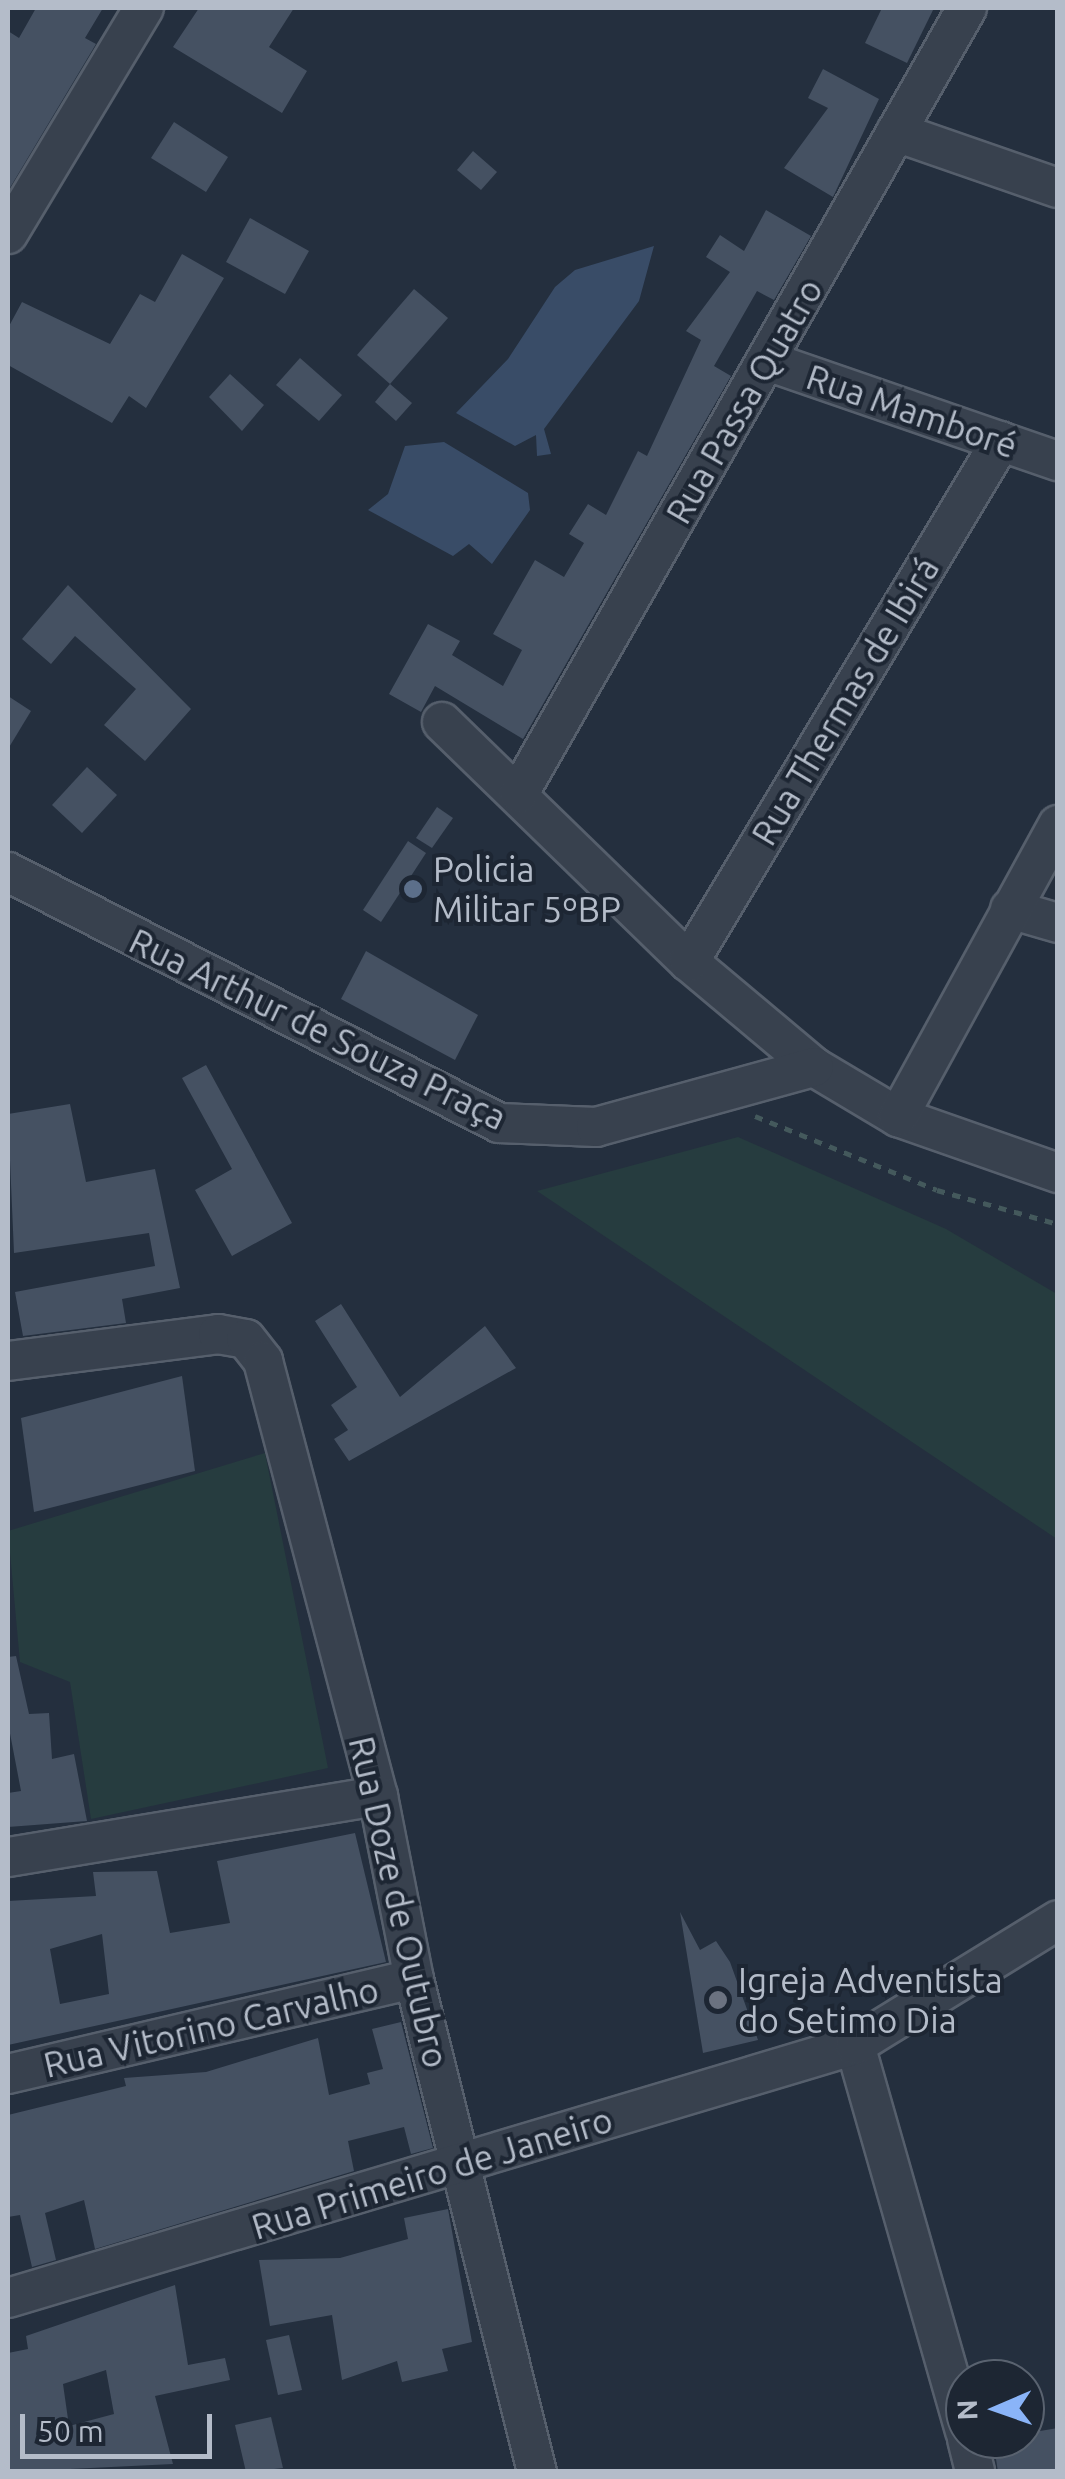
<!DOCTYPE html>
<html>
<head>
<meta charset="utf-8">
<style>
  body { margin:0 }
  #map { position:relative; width:1065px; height:2479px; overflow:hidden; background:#242f3e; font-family:Ubuntu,sans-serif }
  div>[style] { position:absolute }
  .green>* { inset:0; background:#263c3f }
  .water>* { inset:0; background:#394c67 }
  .building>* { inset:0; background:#455162 }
  .path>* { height:5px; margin-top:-2.5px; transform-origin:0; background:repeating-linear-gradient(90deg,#44595c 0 8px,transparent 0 16px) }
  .roads { filter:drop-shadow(2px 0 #565f6c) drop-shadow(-2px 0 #565f6c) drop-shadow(0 2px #565f6c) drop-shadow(0 -2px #565f6c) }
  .minor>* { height:38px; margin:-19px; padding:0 19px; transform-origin:19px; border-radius:19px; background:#38414e }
  .dots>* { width:28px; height:28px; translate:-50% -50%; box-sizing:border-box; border:5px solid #1d2633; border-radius:50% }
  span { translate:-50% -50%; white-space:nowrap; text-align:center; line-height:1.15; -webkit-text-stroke:8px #1d2633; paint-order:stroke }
  .street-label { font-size:35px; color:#b4bcc9 }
  .poi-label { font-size:35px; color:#b4bcc9 }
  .left { translate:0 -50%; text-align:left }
  .frame { position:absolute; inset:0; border:10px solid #b4bcc9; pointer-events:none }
  .north { position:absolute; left:945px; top:2359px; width:100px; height:100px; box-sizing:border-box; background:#1d2633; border:2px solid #59626f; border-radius:50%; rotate:268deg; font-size:28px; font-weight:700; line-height:40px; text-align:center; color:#b4bcc9 }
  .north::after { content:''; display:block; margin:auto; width:35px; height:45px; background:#8ab4f8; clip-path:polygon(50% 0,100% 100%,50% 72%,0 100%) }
  .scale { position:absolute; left:20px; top:2414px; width:192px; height:45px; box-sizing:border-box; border:5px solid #b4bcc9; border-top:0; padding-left:12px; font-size:30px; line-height:35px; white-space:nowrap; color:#b4bcc9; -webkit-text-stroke:8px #1d2633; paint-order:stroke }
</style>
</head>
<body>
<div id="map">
  <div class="green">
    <div style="clip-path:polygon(738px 1137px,946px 1229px,1057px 1294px,1057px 1539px,537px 1191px)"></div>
    <div style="clip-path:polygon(265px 1453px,328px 1768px,91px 1819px,70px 1682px,20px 1662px,8px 1531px)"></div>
  </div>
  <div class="water">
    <div style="clip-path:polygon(654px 246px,639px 301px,544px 429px,551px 454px,537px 456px,536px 435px,515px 446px,456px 413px,508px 359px,555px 287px,575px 270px)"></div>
    <div style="clip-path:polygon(444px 442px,528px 493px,530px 510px,492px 564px,469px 544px,453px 556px,368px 510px,388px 494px,405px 446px)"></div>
  </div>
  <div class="building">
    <div style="clip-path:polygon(36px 8px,103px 8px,85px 38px,96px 44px,8px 191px,8px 31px,19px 38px)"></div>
    <div style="clip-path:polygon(199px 8px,294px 8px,269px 47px,307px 71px,282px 113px,173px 47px)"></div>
    <div style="clip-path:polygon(882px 8px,934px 8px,907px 63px,865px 43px)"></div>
    <div style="clip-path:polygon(823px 69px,879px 99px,833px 197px,784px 168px,828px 108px,808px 98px)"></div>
    <div style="clip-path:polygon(174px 122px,228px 157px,206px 192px,151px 158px)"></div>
    <div style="clip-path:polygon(473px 151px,497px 172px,481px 190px,457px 170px)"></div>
    <div style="clip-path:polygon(766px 210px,811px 236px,774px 300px,757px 291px,714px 366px,731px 376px,523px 739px,435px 686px,421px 712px,389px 694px,428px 624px,460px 641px,452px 655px,503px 686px,522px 650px,493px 634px,535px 560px,564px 577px,584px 543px,569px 534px,588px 504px,606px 515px,638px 451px,647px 456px,701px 340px,686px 331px,730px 272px,706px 257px,720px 235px,744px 251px)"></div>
    <div style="clip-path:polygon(250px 218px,309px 251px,285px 294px,226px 262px)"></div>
    <div style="clip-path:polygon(182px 254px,224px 278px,146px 408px,129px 396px,112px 423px,8px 365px,8px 328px,22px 302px,110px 344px,140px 294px,155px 302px)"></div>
    <div style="clip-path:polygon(414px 289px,448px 318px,390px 384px,357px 355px)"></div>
    <div style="clip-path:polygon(300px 358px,342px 395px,319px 421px,276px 385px)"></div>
    <div style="clip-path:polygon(230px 374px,264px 405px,242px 431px,209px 397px)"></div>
    <div style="clip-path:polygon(390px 384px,412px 403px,396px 421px,375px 402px)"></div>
    <div style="clip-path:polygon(68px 585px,191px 709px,145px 761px,104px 725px,136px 689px,75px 636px,51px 664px,22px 639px)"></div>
    <div style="clip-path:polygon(8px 696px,31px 711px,8px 749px)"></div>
    <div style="clip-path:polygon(87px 767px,117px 795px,82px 833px,52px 805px)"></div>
    <div style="clip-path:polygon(437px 807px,453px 818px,432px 848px,416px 838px)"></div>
    <div style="clip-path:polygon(408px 841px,426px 853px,381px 922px,363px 910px)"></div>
    <div style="clip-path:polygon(366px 951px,478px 1015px,455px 1060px,341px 999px)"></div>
    <div style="clip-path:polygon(206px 1065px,292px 1223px,232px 1256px,195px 1190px,232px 1169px,182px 1078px)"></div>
    <div style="clip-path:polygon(70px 1104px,86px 1182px,155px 1169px,180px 1288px,122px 1299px,126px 1323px,23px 1336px,15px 1292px,155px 1266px,149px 1233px,14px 1253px,8px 1114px)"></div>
    <div style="clip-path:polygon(341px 1304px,400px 1397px,485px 1326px,516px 1368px,349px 1461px,334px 1439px,348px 1430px,331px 1405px,357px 1387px,315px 1321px)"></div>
    <div style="clip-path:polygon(182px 1376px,195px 1471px,34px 1512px,21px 1418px)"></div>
    <div style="clip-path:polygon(16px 1656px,29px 1714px,49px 1713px,52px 1759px,74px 1754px,87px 1821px,8px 1827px,8px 1793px,21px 1791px,8px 1723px,8px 1657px)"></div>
    <div style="clip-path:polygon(evenodd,355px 1833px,386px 1962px,8px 2045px,8px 1901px,96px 1896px,93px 1872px,157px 1871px,170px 1933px,230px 1923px,217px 1861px,355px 1833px,102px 1934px,109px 1994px,60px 2004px,50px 1949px,102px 1934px)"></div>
    <div style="clip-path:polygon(680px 1912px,700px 1950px,716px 1941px,730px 1962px,758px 2040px,703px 2053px)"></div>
    <div style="clip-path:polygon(401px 2022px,433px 2148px,411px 2154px,404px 2127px,348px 2141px,354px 2171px,95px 2249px,84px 2200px,45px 2213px,56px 2260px,32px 2267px,20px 2215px,8px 2217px,8px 2115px,126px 2086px,124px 2078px,206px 2072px,318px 2038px,329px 2095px,370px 2084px,367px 2073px,383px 2069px,372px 2029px)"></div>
    <div style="clip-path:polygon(448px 2209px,472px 2342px,442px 2349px,448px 2371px,402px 2382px,397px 2361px,342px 2380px,332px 2315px,270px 2326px,259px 2260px,340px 2258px,408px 2239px,404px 2218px)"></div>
    <div style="clip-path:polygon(evenodd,175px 2285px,188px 2365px,225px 2358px,230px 2380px,155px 2396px,173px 2464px,8px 2472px,8px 2353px,28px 2349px,26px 2336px,175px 2285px,106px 2370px,114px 2414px,69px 2426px,63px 2384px,106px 2370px)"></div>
    <div style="clip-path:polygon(289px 2335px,302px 2390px,278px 2395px,266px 2340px)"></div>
    <div style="clip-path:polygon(271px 2417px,283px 2468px,246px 2472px,235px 2425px)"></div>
    <div style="clip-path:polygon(1058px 2428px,1058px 2472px,998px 2472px,993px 2439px)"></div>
  </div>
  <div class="path">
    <div style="left:755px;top:1116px;width:196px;rotate:22.1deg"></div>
    <div style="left:937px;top:1190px;width:126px;rotate:15.7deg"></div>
  </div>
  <div class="roads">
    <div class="minor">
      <div style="left:896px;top:132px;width:171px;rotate:19.1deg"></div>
      <div style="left:8px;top:234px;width:264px;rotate:-59deg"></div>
      <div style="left:767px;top:361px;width:308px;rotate:19deg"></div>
      <div style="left:442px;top:722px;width:344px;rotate:44.2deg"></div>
      <div style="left:689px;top:962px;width:163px;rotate:40deg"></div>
      <div style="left:814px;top:1067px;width:98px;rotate:30.8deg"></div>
      <div style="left:898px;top:1117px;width:170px;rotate:19.3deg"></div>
      <div style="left:519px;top:793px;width:904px;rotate:-60.29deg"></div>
      <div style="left:8px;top:872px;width:551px;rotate:27.08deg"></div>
      <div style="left:499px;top:1123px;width:97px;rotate:2.4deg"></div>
      <div style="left:596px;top:1127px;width:226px;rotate:-15.4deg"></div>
      <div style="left:1010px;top:909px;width:50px;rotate:16.3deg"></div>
      <div style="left:689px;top:962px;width:607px;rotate:-59.08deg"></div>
      <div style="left:898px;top:1117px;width:333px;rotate:-61.3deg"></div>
      <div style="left:8px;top:1361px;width:212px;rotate:-7.3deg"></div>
      <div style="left:218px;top:1334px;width:28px;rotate:10deg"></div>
      <div style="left:246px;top:1339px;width:28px;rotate:52deg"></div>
      <div style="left:263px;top:1361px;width:450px;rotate:75.2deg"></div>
      <div style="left:378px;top:1796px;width:187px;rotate:78.9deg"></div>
      <div style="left:414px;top:1979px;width:508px;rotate:75.99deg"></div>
      <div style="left:8px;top:1857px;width:375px;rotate:-9.4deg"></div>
      <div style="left:855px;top:2045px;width:402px;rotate:74.1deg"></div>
      <div style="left:8px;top:2074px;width:417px;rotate:-13.2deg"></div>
      <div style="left:8px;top:2298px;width:884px;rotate:-16.63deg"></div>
      <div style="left:855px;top:2045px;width:238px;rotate:-31.6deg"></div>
      <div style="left:967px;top:2439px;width:34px;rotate:76deg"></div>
    </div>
  </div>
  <div class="dots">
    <div style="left:413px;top:889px;background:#5c6f8a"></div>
    <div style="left:718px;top:2000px;background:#6b7280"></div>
  </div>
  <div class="street-label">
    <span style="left:744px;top:401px;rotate:-60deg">Rua Passa Quatro</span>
    <span style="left:912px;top:411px;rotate:19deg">Rua Mamboré</span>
    <span style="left:845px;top:701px;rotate:-59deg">Rua Thermas de Ibirá</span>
    <span style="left:318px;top:1029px;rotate:26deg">Rua Arthur de Souza Praça</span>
    <span style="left:399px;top:1902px;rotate:77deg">Rua Doze de Outubro</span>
    <span style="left:211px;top:2027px;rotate:-13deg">Rua Vitorino Carvalho</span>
    <span style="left:432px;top:2173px;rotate:-17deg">Rua Primeiro de Janeiro</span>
  </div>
  <div class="poi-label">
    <span class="left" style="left:433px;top:889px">Policia<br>Militar 5ºBP</span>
    <span class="left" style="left:738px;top:2000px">Igreja Adventista<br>do Setimo Dia</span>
  </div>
  <div class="frame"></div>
  <div class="north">N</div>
  <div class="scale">50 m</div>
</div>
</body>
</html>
